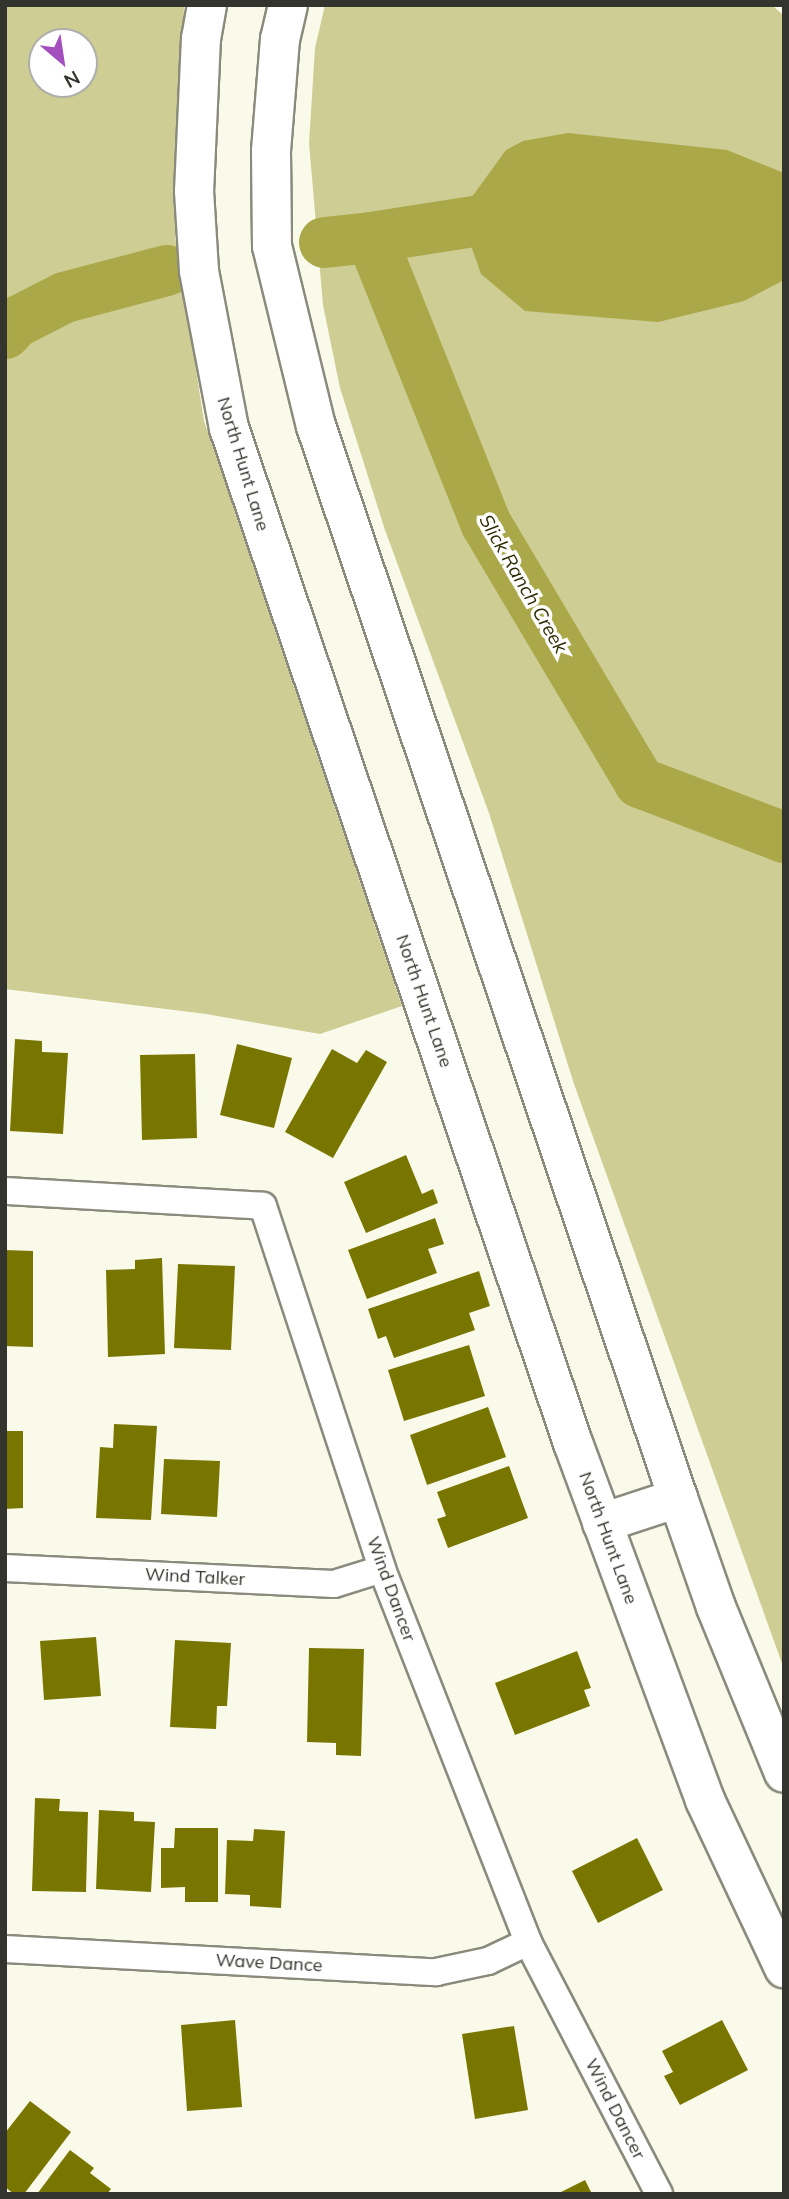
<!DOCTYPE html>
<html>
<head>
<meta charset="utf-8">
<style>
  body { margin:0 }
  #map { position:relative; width:789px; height:2199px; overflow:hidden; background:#fafaeb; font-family:Mulish,sans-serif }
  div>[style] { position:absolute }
  .green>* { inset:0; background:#cdcd94 }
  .water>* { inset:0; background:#aaa848 }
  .river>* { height:51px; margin:-25.5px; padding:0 25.5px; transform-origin:25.5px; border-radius:25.5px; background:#aaa848 }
  .building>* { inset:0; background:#797600 }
  .roads { filter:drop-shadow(2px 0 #8a8a7d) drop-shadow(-2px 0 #8a8a7d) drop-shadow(0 2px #8a8a7d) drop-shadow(0 -2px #8a8a7d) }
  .street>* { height:26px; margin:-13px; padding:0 13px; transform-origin:13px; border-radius:13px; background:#fff }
  .secondary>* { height:38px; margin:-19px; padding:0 19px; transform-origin:19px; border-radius:19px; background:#fff }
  span { translate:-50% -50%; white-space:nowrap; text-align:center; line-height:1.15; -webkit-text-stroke:7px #fff; paint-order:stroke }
  .street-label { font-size:18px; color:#34342e }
  .water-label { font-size:19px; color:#2e2c02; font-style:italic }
  .frame { position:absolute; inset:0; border:7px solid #34342e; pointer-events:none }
  .north { position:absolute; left:28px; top:28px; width:70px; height:70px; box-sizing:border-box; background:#fff; border:2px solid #aeaeab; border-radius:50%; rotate:151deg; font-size:19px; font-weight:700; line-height:28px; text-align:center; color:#34342e }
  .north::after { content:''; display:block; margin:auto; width:24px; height:32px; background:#a44fbe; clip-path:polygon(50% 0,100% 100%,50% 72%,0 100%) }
</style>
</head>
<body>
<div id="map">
  <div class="green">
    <div style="clip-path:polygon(evenodd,5px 5px,184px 5px,175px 236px,204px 421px,402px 1006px,320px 1034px,206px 1014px,5px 989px,5px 5px,42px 42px,84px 42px,84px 84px,42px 84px,42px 42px)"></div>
    <div style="clip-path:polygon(325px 5px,772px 5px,784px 16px,784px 1669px,574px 1084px,489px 813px,385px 530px,340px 388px,323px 305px,309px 143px,315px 48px)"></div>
  </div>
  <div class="water">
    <div style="clip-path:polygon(568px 133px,727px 150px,784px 173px,784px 280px,744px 301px,658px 322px,525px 311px,481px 274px,467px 234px,469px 201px,506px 150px,523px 141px)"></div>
  </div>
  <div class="river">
    <div style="left:371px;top:237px;width:168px;rotate:-8.9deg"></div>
    <div style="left:324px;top:242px;width:47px;rotate:-6.1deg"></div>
    <div style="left:371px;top:237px;width:309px;rotate:68.2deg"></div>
    <div style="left:486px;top:524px;width:300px;rotate:59.3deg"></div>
    <div style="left:639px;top:782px;width:155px;rotate:20.8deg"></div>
    <div style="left:5px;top:333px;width:15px;rotate:-48deg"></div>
    <div style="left:15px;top:322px;width:55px;rotate:-27deg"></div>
    <div style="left:64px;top:297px;width:106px;rotate:-14.8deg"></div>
  </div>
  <div class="building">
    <div style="clip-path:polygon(15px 1039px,42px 1041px,42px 1052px,68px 1053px,63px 1134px,10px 1131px)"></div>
    <div style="clip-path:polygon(237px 1044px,292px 1058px,274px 1128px,220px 1115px)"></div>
    <div style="clip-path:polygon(332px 1049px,357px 1063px,366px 1050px,387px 1062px,333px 1158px,285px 1132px)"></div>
    <div style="clip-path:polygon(195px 1054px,197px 1138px,142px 1140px,140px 1055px)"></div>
    <div style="clip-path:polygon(406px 1155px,422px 1194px,433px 1189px,438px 1203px,366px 1233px,344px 1182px)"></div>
    <div style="clip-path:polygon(435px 1218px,444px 1244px,428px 1249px,437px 1273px,367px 1299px,348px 1250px)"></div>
    <div style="clip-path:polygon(5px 1250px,33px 1251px,33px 1347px,5px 1346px)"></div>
    <div style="clip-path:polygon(162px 1258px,165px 1354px,108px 1357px,106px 1270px,135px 1269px,135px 1260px)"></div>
    <div style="clip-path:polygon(178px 1264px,235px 1266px,231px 1350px,174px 1348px)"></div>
    <div style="clip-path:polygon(479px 1271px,490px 1306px,469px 1313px,475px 1330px,394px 1358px,386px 1336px,378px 1339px,368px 1309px)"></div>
    <div style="clip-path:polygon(469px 1345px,485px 1396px,404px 1421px,388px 1370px)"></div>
    <div style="clip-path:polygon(488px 1407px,506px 1457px,427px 1485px,410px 1435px)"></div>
    <div style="clip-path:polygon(114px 1424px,157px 1426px,151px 1520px,96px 1518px,100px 1447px,113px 1448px)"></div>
    <div style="clip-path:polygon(5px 1431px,23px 1431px,23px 1508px,5px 1509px)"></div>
    <div style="clip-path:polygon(164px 1459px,220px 1461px,217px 1517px,161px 1514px)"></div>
    <div style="clip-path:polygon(509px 1466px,528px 1518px,448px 1548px,437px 1519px,446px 1516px,437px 1492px)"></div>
    <div style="clip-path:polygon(96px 1637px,101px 1696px,44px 1700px,40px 1641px)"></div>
    <div style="clip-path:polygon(175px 1640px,231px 1643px,227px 1706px,217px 1706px,216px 1729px,170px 1727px)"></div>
    <div style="clip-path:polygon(309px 1648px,364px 1649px,361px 1756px,336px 1755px,336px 1743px,307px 1742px)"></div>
    <div style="clip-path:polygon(577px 1651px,591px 1688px,584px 1690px,590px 1706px,515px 1735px,495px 1683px)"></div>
    <div style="clip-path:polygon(35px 1798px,60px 1799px,59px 1811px,88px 1812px,86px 1892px,32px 1891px)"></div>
    <div style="clip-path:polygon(99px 1810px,134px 1812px,134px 1821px,155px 1822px,151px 1892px,96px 1889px)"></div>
    <div style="clip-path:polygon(175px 1828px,218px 1828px,218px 1902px,185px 1902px,185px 1887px,161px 1888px,161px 1848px,174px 1848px)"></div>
    <div style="clip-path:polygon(254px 1829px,285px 1831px,281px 1908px,250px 1906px,250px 1895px,225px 1894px,227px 1840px,253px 1841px)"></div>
    <div style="clip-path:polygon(637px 1838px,663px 1890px,598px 1923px,572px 1871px)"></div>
    <div style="clip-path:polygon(235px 2020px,242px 2107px,187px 2111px,181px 2025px)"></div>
    <div style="clip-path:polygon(722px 2020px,748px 2070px,680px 2105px,664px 2076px,673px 2072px,662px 2051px)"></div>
    <div style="clip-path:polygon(514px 2026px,528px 2110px,475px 2119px,462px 2034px)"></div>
    <div style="clip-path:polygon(30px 2101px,71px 2132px,24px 2194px,14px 2194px,5px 2187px,5px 2133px)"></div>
    <div style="clip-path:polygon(70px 2150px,94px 2168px,90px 2173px,111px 2189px,107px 2194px,37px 2194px)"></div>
    <div style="clip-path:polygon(585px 2180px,592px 2194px,557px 2194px)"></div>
  </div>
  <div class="roads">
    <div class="street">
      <div style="left:5px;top:1191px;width:258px;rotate:3.3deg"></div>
      <div style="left:263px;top:1206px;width:382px;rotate:71.8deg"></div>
      <div style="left:382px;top:1569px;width:401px;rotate:68.6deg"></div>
      <div style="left:528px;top:1942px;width:284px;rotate:62.5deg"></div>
      <div style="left:5px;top:1568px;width:329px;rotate:2.8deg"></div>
      <div style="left:334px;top:1584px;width:50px;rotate:-17.4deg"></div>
      <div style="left:5px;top:1949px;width:432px;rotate:3.1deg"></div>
      <div style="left:436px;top:1972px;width:53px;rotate:-11.9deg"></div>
      <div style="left:488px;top:1961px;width:44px;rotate:-25.4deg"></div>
    </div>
    <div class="secondary">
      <div style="left:207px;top:5px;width:34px;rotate:100deg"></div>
      <div style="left:201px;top:38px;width:153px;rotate:92.6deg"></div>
      <div style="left:194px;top:191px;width:80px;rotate:86.4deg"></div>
      <div style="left:199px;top:271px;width:160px;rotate:79.2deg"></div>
      <div style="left:229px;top:428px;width:1072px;rotate:71.28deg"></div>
      <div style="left:573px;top:1443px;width:381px;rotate:69.7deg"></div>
      <div style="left:705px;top:1800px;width:186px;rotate:64.8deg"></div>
      <div style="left:288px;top:5px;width:35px;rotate:103deg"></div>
      <div style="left:280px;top:39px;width:112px;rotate:94.6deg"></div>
      <div style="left:271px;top:151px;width:95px;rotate:89.4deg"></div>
      <div style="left:272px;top:246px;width:185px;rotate:76.3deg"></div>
      <div style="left:316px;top:426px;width:1131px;rotate:71.34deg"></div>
      <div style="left:678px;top:1498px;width:115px;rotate:70.8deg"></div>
      <div style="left:716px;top:1607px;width:179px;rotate:67.7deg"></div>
      <div style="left:602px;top:1523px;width:80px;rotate:-18.2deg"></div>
    </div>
  </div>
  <div class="street-label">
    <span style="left:243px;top:464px;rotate:73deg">North Hunt Lane</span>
    <span style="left:424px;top:1001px;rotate:71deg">North Hunt Lane</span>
    <span style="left:608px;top:1538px;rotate:70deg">North Hunt Lane</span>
    <span style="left:195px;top:1577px;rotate:3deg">Wind Talker</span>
    <span style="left:391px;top:1589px;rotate:70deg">Wind Dancer</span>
    <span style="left:269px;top:1963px;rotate:3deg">Wave Dance</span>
    <span style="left:615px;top:2109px;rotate:63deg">Wind Dancer</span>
  </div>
  <div class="water-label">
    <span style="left:523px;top:584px;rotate:60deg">Slick Ranch Creek</span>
  </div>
  <div class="frame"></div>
  <div class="north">N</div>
</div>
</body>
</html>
